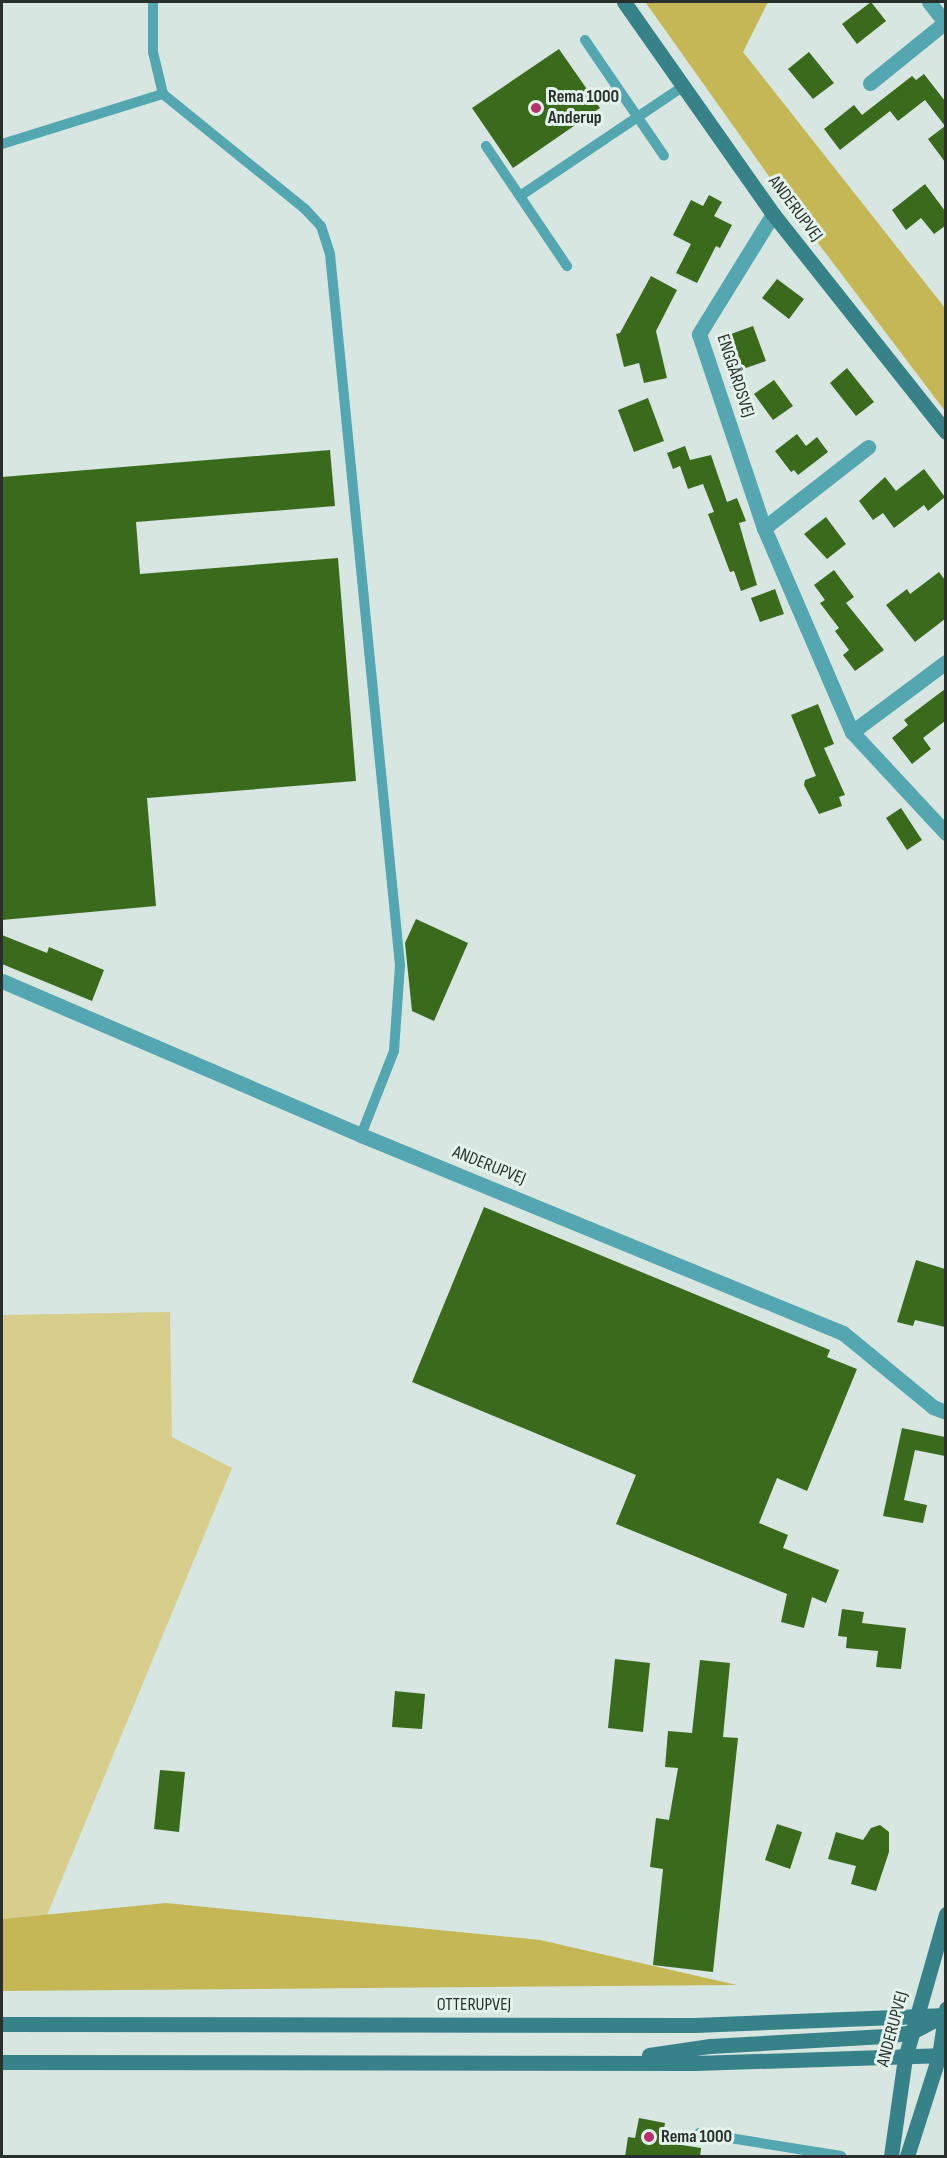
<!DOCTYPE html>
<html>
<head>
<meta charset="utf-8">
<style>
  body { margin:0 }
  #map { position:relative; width:947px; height:2158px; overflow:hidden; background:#d7e6e0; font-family:"Sofia Sans Condensed",sans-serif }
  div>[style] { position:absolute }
  .green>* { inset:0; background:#d7ce8b }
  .forest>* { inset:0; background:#c5b755 }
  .building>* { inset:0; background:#3a6b1d }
  .lane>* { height:10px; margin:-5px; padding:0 5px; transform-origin:5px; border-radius:5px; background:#54a6b0 }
  .street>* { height:15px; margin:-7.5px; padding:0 7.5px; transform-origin:7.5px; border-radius:7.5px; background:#54a6b0 }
  .secondary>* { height:15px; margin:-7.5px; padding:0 7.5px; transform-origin:7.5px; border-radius:7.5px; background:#378189 }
  .dots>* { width:16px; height:16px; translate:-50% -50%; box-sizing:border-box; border:3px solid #e4f4ed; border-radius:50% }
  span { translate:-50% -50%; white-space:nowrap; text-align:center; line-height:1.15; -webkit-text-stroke:6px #e4f4ed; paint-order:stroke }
  .poi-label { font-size:18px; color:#292f2d; font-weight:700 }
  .left { translate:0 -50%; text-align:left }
  .street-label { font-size:18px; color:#292f2d }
  .frame { position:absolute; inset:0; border:3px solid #292f2d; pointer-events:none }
</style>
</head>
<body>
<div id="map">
  <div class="green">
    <div style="clip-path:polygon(170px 1312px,172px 1437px,232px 1468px,47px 1915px,2px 1919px,2px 1315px)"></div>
  </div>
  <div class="forest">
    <div style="clip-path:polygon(648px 2px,768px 2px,743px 52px,945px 308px,945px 411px,790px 206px,646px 3px)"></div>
    <div style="clip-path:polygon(166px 1903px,540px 1940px,737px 1985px,2px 1991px,2px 1919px)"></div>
  </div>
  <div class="building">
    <div style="clip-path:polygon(871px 2px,886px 21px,857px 44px,842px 24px)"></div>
    <div style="clip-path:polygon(559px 49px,600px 108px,513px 168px,472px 108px)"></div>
    <div style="clip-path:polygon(809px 52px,834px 83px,813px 99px,788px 69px)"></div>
    <div style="clip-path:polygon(924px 74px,945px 101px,945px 162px,928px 139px,945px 126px,925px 100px,898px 121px,890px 111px,840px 150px,824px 129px,854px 105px,862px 115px,912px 76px,916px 80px)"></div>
    <div style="clip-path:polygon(925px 184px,945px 211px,945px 226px,934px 234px,921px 218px,906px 230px,892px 210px)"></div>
    <div style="clip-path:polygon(709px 195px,722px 202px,714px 216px,732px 225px,720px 248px,716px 246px,697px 283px,676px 273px,691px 244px,673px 235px,691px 200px,703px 206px)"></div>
    <div style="clip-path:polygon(651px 276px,677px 290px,656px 331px,667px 378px,644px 383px,639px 363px,624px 367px,616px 334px,620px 333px)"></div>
    <div style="clip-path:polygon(777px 279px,804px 299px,789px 319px,762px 298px)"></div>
    <div style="clip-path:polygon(753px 326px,766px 361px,743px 369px,731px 334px)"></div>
    <div style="clip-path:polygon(847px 368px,874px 402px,856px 416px,830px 383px)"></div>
    <div style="clip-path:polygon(774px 380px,793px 406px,773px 420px,754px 394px)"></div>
    <div style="clip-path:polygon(648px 398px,664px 441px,634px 452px,618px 410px)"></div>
    <div style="clip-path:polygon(797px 434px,806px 446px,817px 437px,828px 452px,798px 475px,794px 470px,791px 472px,775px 451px)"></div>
    <div style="clip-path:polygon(685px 446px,690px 460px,711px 455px,727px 502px,737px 498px,746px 521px,739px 523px,757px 585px,741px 591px,734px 571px,730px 572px,708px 514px,714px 512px,703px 484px,688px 489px,680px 466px,673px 469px,667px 453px)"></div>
    <div style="clip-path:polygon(330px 450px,335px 506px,136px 522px,140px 574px,338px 558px,356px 781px,147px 798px,156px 906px,2px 920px,2px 477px)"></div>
    <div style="clip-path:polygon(924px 469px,945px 497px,928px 511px,924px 505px,894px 528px,883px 513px,873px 520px,859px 501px,885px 477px,896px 491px)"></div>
    <div style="clip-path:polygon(826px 517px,846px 544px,827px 559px,804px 534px)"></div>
    <div style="clip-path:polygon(834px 570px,854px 597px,846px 603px,884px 650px,855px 671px,843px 655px,849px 650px,835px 631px,839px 628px,820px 603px,825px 600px,814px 585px)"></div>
    <div style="clip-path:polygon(939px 572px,945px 580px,945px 619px,915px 642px,886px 605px,907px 589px,910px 594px)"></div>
    <div style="clip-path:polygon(775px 589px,784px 614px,760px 622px,751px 598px)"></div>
    <div style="clip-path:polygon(945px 689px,945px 721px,923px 738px,931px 749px,912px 764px,892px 738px,908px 725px,904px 720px)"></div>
    <div style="clip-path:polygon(818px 704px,834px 744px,824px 748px,845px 795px,839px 797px,842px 806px,819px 814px,804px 785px,805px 780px,816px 776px,791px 715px)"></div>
    <div style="clip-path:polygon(901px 808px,922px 840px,907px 850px,886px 818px)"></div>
    <div style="clip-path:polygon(416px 919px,468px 943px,434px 1021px,412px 1011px,405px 943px)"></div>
    <div style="clip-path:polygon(2px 935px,47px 953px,49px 947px,104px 970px,92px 1001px,2px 964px)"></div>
    <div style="clip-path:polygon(484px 1207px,830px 1350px,827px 1357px,857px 1369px,807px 1491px,777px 1478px,759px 1523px,788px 1535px,783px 1548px,839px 1570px,826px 1603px,812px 1597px,804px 1628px,781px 1622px,787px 1594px,616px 1524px,636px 1475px,412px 1382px)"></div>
    <div style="clip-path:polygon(916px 1260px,945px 1269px,945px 1327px,915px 1320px,913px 1326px,897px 1322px)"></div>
    <div style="clip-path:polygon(902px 1428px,945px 1437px,945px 1456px,915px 1450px,904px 1500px,927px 1505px,923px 1523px,883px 1516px)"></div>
    <div style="clip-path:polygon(842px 1609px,864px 1612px,862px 1623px,906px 1628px,901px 1669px,876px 1667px,878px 1651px,846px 1648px,847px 1637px,838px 1636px)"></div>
    <div style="clip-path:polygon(615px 1659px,650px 1663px,643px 1732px,608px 1728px)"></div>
    <div style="clip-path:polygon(700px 1660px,730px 1663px,723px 1737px,738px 1738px,713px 1972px,653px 1965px,663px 1869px,650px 1867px,656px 1818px,669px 1820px,678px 1768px,665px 1767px,668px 1731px,692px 1733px)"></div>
    <div style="clip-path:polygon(395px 1691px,425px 1694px,422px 1729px,392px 1727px)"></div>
    <div style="clip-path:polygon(160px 1770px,185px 1772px,179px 1832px,154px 1829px)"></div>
    <div style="clip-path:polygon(777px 1824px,802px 1832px,790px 1869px,765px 1860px)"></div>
    <div style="clip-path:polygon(880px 1825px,889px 1832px,889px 1852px,876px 1891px,851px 1884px,856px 1866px,828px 1859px,836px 1832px,863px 1840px,871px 1828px)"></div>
    <div style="clip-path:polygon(639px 2118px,665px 2123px,662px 2142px,701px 2148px,700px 2157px,625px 2157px,628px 2137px,635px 2138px)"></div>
  </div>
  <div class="lane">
    <div style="left:585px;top:40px;width:140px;rotate:55.7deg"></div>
    <div style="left:163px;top:94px;width:183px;rotate:39deg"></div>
    <div style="left:305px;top:209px;width:23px;rotate:47deg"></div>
    <div style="left:321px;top:226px;width:29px;rotate:72deg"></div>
    <div style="left:330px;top:254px;width:714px;rotate:84.38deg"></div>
    <div style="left:400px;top:965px;width:86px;rotate:94deg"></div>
    <div style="left:394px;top:1051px;width:90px;rotate:111.4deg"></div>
    <div style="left:2px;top:144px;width:169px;rotate:-17.3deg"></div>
    <div style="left:163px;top:94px;width:43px;rotate:-103.4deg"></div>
    <div style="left:153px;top:52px;width:50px;rotate:-90deg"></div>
    <div style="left:486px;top:146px;width:145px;rotate:56deg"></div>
    <div style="left:520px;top:196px;width:195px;rotate:-33.9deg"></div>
    <div style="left:699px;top:2133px;width:144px;rotate:9.2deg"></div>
  </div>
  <div class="street">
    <div style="left:929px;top:2px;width:28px;rotate:52deg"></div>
    <div style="left:870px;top:83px;width:95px;rotate:-39deg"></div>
    <div style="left:773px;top:214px;width:141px;rotate:121.7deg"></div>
    <div style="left:699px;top:334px;width:205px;rotate:71.5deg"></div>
    <div style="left:764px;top:528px;width:222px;rotate:66.7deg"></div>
    <div style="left:852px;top:732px;width:138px;rotate:47.1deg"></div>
    <div style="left:764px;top:528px;width:132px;rotate:-37.9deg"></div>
    <div style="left:852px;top:732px;width:117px;rotate:-36.7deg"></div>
    <div style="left:2px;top:981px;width:391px;rotate:23.2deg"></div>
    <div style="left:361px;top:1135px;width:521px;rotate:22.33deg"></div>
    <div style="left:843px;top:1333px;width:117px;rotate:39.4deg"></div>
    <div style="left:933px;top:1407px;width:14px;rotate:21deg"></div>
  </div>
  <div class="secondary">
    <div style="left:624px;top:2px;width:259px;rotate:54.9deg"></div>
    <div style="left:773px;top:214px;width:278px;rotate:51.6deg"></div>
    <div style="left:2px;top:2024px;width:693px;rotate:0.08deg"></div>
    <div style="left:695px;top:2025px;width:251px;rotate:-2.3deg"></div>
    <div style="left:649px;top:2055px;width:62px;rotate:-8.4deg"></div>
    <div style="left:710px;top:2046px;width:175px;rotate:-3.3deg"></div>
    <div style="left:885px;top:2036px;width:27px;rotate:-8deg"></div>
    <div style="left:912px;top:2032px;width:30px;rotate:-28deg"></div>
    <div style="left:2px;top:2062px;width:693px;rotate:0.08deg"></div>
    <div style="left:695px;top:2063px;width:251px;rotate:-1.8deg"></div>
    <div style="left:891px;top:2156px;width:99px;rotate:-81.9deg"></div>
    <div style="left:905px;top:2058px;width:150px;rotate:-74.1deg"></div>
    <div style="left:907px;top:2156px;width:105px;rotate:-72.3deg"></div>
    <div style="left:939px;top:2056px;width:48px;rotate:-81.5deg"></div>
  </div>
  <div class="dots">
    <div style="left:536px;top:108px;background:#b92f6c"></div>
    <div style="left:649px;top:2137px;background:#b92f6c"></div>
  </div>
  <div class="poi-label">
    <span class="left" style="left:548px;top:108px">Rema 1000<br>Anderup</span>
    <span class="left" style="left:661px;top:2137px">Rema 1000</span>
  </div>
  <div class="street-label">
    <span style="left:795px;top:209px;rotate:53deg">ANDERUPVEJ</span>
    <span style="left:735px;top:376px;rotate:72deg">ENGGÅRDSVEJ</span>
    <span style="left:489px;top:1166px;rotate:22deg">ANDERUPVEJ</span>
    <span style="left:474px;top:2005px">OTTERUPVEJ</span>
    <span style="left:893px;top:2029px;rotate:-75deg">ANDERUPVEJ</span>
  </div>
  <div class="frame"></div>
</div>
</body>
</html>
